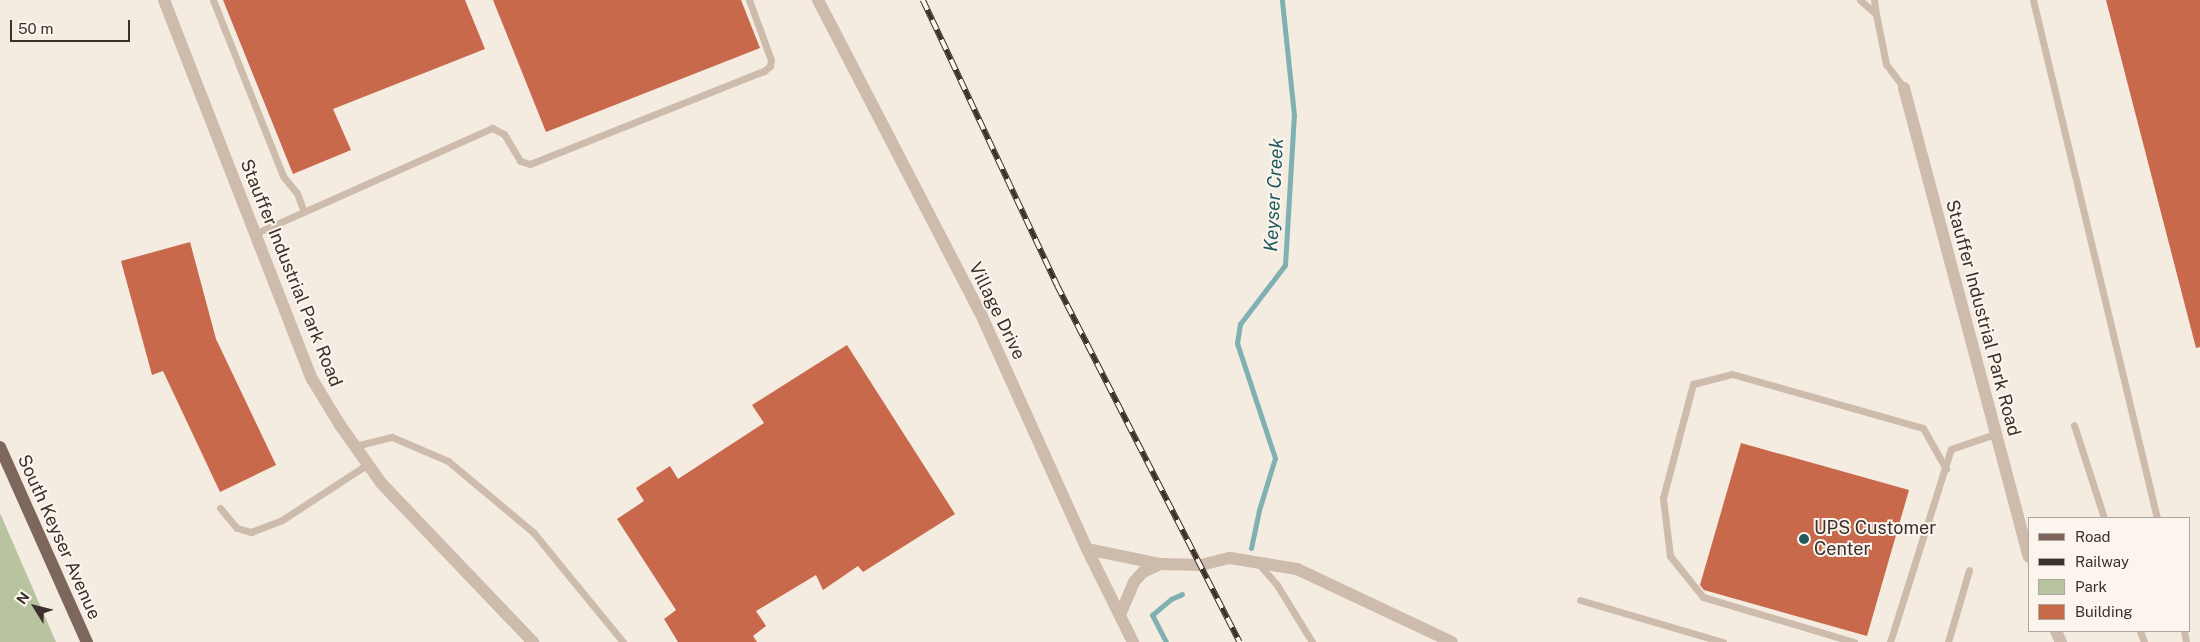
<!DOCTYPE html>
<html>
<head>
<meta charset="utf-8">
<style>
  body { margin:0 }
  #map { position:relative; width:2200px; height:642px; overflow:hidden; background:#f4ebe1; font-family:"Public Sans",sans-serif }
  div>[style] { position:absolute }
  .green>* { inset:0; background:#b8c4a0 }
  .stream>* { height:5px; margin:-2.5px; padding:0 2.5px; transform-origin:2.5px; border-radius:2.5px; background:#7fb0b2 }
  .building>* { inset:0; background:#c8694b }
  .service>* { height:7px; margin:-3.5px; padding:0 3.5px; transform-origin:3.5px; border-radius:3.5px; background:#cdbbac }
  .minor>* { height:12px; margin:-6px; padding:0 6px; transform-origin:6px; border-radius:6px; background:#cdbbac }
  .primary>* { height:12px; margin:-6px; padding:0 6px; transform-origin:6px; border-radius:6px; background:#7d675c }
  .rail>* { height:5.5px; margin-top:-2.75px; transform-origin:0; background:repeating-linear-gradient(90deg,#fbf5ee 0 11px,#3b302b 0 22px); box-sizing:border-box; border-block:1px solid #3b302b }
  .dots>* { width:14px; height:14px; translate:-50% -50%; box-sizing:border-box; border:2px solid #fbf5ee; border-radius:50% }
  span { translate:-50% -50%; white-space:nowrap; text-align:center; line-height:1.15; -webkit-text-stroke:4px #fbf5ee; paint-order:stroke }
  .street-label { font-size:18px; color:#3b302b }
  .poi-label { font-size:18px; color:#3b302b }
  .left { translate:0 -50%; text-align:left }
  .water-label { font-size:19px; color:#1f5a5e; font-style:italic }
  .legend { position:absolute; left:2028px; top:517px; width:162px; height:115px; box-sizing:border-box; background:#fbf5ee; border:1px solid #aea6a0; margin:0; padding:6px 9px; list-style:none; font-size:15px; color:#3b302b }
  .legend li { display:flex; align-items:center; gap:10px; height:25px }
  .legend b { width:25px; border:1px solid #aea6a0 }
  .north { position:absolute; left:10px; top:582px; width:50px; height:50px; -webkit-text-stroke:4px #fbf5ee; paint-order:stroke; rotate:306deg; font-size:14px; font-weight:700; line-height:20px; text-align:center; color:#3b302b }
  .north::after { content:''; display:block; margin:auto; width:18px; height:22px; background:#3b302b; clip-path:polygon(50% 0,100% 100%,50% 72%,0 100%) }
  .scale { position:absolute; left:10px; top:20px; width:120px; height:22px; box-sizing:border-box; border:2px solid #3b302b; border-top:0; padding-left:6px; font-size:15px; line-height:18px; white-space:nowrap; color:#3b302b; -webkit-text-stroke:4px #fbf5ee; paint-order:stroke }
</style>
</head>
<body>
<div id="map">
  <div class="green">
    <div style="clip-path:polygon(0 513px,56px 642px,0 642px)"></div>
  </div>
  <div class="stream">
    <div style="left:1251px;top:548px;width:39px;rotate:-78deg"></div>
    <div style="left:1259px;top:510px;width:54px;rotate:-72.9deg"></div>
    <div style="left:1275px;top:458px;width:121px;rotate:-108.3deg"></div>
    <div style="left:1237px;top:343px;width:19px;rotate:-81deg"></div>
    <div style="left:1240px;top:324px;width:74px;rotate:-52.7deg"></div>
    <div style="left:1285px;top:265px;width:150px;rotate:-86.6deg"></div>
    <div style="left:1294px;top:115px;width:116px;rotate:-96deg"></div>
    <div style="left:1166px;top:642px;width:30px;rotate:-117deg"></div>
    <div style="left:1152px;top:615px;width:25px;rotate:-40deg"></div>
    <div style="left:1171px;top:599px;width:12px;rotate:-24deg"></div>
  </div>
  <div class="building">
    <div style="clip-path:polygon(223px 0,465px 0,485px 49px,333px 109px,351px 150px,293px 174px)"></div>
    <div style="clip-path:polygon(493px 0,741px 0,760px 48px,546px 132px)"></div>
    <div style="clip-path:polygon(2106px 0,2200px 0,2200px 347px,2196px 348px)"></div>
    <div style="clip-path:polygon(190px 242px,216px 339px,276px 465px,220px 492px,163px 371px,152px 375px,121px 261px)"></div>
    <div style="clip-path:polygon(847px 345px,955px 514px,863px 572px,858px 566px,823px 590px,816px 575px,756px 611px,766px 626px,753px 636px,757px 642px,678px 642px,664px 619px,676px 610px,617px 519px,644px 501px,636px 488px,670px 466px,678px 479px,764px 423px,752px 405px)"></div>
    <div style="clip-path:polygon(1741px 443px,1909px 490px,1867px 636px,1704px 590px,1700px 585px)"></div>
  </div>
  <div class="service">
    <div style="left:213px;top:0;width:189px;rotate:68.3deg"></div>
    <div style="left:283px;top:176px;width:22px;rotate:51deg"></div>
    <div style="left:297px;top:193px;width:20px;rotate:70deg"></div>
    <div style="left:1860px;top:0;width:21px;rotate:41deg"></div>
    <div style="left:1876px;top:14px;width:51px;rotate:78.7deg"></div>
    <div style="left:1886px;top:64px;width:30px;rotate:53deg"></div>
    <div style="left:1874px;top:0;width:14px;rotate:82deg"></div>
    <div style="left:2033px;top:0;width:533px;rotate:76.54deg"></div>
    <div style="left:254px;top:234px;width:261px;rotate:-24deg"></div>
    <div style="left:492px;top:128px;width:13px;rotate:27deg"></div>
    <div style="left:504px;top:134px;width:31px;rotate:59deg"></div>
    <div style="left:520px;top:161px;width:10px;rotate:17deg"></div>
    <div style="left:530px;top:164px;width:252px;rotate:-21.7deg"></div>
    <div style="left:764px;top:71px;width:8px;rotate:-40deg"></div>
    <div style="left:770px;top:66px;width:6px;rotate:-81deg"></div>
    <div style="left:771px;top:60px;width:64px;rotate:-110.1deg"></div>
    <div style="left:2074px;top:425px;width:98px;rotate:72.1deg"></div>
    <div style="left:355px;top:446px;width:38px;rotate:-14deg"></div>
    <div style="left:392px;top:437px;width:61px;rotate:23.2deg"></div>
    <div style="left:448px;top:461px;width:111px;rotate:39.9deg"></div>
    <div style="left:533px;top:532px;width:142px;rotate:50.7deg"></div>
    <div style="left:220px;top:508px;width:26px;rotate:50deg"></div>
    <div style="left:237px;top:528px;width:15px;rotate:16deg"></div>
    <div style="left:251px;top:532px;width:33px;rotate:-21deg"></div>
    <div style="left:282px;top:520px;width:103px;rotate:-33.1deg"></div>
    <div style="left:1258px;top:563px;width:29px;rotate:49deg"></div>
    <div style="left:1277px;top:585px;width:67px;rotate:58.4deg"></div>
    <div style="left:1580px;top:600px;width:149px;rotate:16.4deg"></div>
    <div style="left:2140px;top:631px;width:12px;rotate:70deg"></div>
    <div style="left:2184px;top:631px;width:11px;rotate:80deg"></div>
    <div style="left:1854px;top:642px;width:158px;rotate:-163.4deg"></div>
    <div style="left:1703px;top:597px;width:53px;rotate:-128.8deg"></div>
    <div style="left:1670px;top:556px;width:58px;rotate:-96.9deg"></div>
    <div style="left:1663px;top:498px;width:118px;rotate:-75.3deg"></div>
    <div style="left:1693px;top:384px;width:40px;rotate:-14.4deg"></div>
    <div style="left:1732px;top:374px;width:198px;rotate:15.8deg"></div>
    <div style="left:1923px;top:428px;width:47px;rotate:60.7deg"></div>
    <div style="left:1890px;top:642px;width:202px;rotate:-72.5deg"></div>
    <div style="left:1951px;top:449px;width:46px;rotate:-18.8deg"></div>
    <div style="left:1948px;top:642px;width:75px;rotate:-73.7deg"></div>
  </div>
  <div class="minor">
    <div style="left:164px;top:0;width:407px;rotate:68.7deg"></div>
    <div style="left:312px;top:379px;width:54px;rotate:58.7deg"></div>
    <div style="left:340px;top:425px;width:72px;rotate:54.6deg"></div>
    <div style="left:382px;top:484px;width:219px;rotate:46.3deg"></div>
    <div style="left:818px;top:0;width:352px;rotate:62.6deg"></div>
    <div style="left:980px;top:312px;width:260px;rotate:65.7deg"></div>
    <div style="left:1087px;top:549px;width:104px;rotate:63.7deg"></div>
    <div style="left:1904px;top:88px;width:485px;rotate:75.1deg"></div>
    <div style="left:1087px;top:549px;width:75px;rotate:11.6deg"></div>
    <div style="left:1160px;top:564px;width:41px;rotate:1.4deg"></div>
    <div style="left:1201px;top:565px;width:30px;rotate:-14deg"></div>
    <div style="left:1230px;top:558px;width:68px;rotate:9.3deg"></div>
    <div style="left:1297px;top:569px;width:171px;rotate:25.2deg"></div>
    <div style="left:1120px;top:615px;width:36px;rotate:-67deg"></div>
    <div style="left:1134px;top:582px;width:13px;rotate:-48deg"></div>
    <div style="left:1143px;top:572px;width:19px;rotate:-25deg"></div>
    <div style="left:2056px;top:631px;width:12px;rotate:66deg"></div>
  </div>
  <div class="primary">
    <div style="left:0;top:447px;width:214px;rotate:66deg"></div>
  </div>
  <div class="rail">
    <div style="left:923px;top:0;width:315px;rotate:64.8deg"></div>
    <div style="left:1057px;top:285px;width:401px;rotate:62.9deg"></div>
  </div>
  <div class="dots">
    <div style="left:1804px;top:539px;background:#1f5a5e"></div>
  </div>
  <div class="street-label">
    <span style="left:291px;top:273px;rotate:68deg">Stauffer Industrial Park Road</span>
    <span style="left:997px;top:311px;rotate:64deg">Village Drive</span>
    <span style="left:1983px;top:318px;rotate:75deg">Stauffer Industrial Park Road</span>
    <span style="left:59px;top:537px;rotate:66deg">South Keyser Avenue</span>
  </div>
  <div class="poi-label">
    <span class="left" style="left:1814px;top:539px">UPS Customer<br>Center</span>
  </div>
  <div class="water-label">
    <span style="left:1274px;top:195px;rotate:-87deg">Keyser Creek</span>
  </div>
  <ul class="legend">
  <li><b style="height:6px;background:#7d675c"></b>Road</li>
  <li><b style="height:6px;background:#3b302b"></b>Railway</li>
  <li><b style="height:14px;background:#b8c4a0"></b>Park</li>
  <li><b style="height:14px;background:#c8694b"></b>Building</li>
  </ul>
  <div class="north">N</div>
  <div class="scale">50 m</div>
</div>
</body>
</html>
